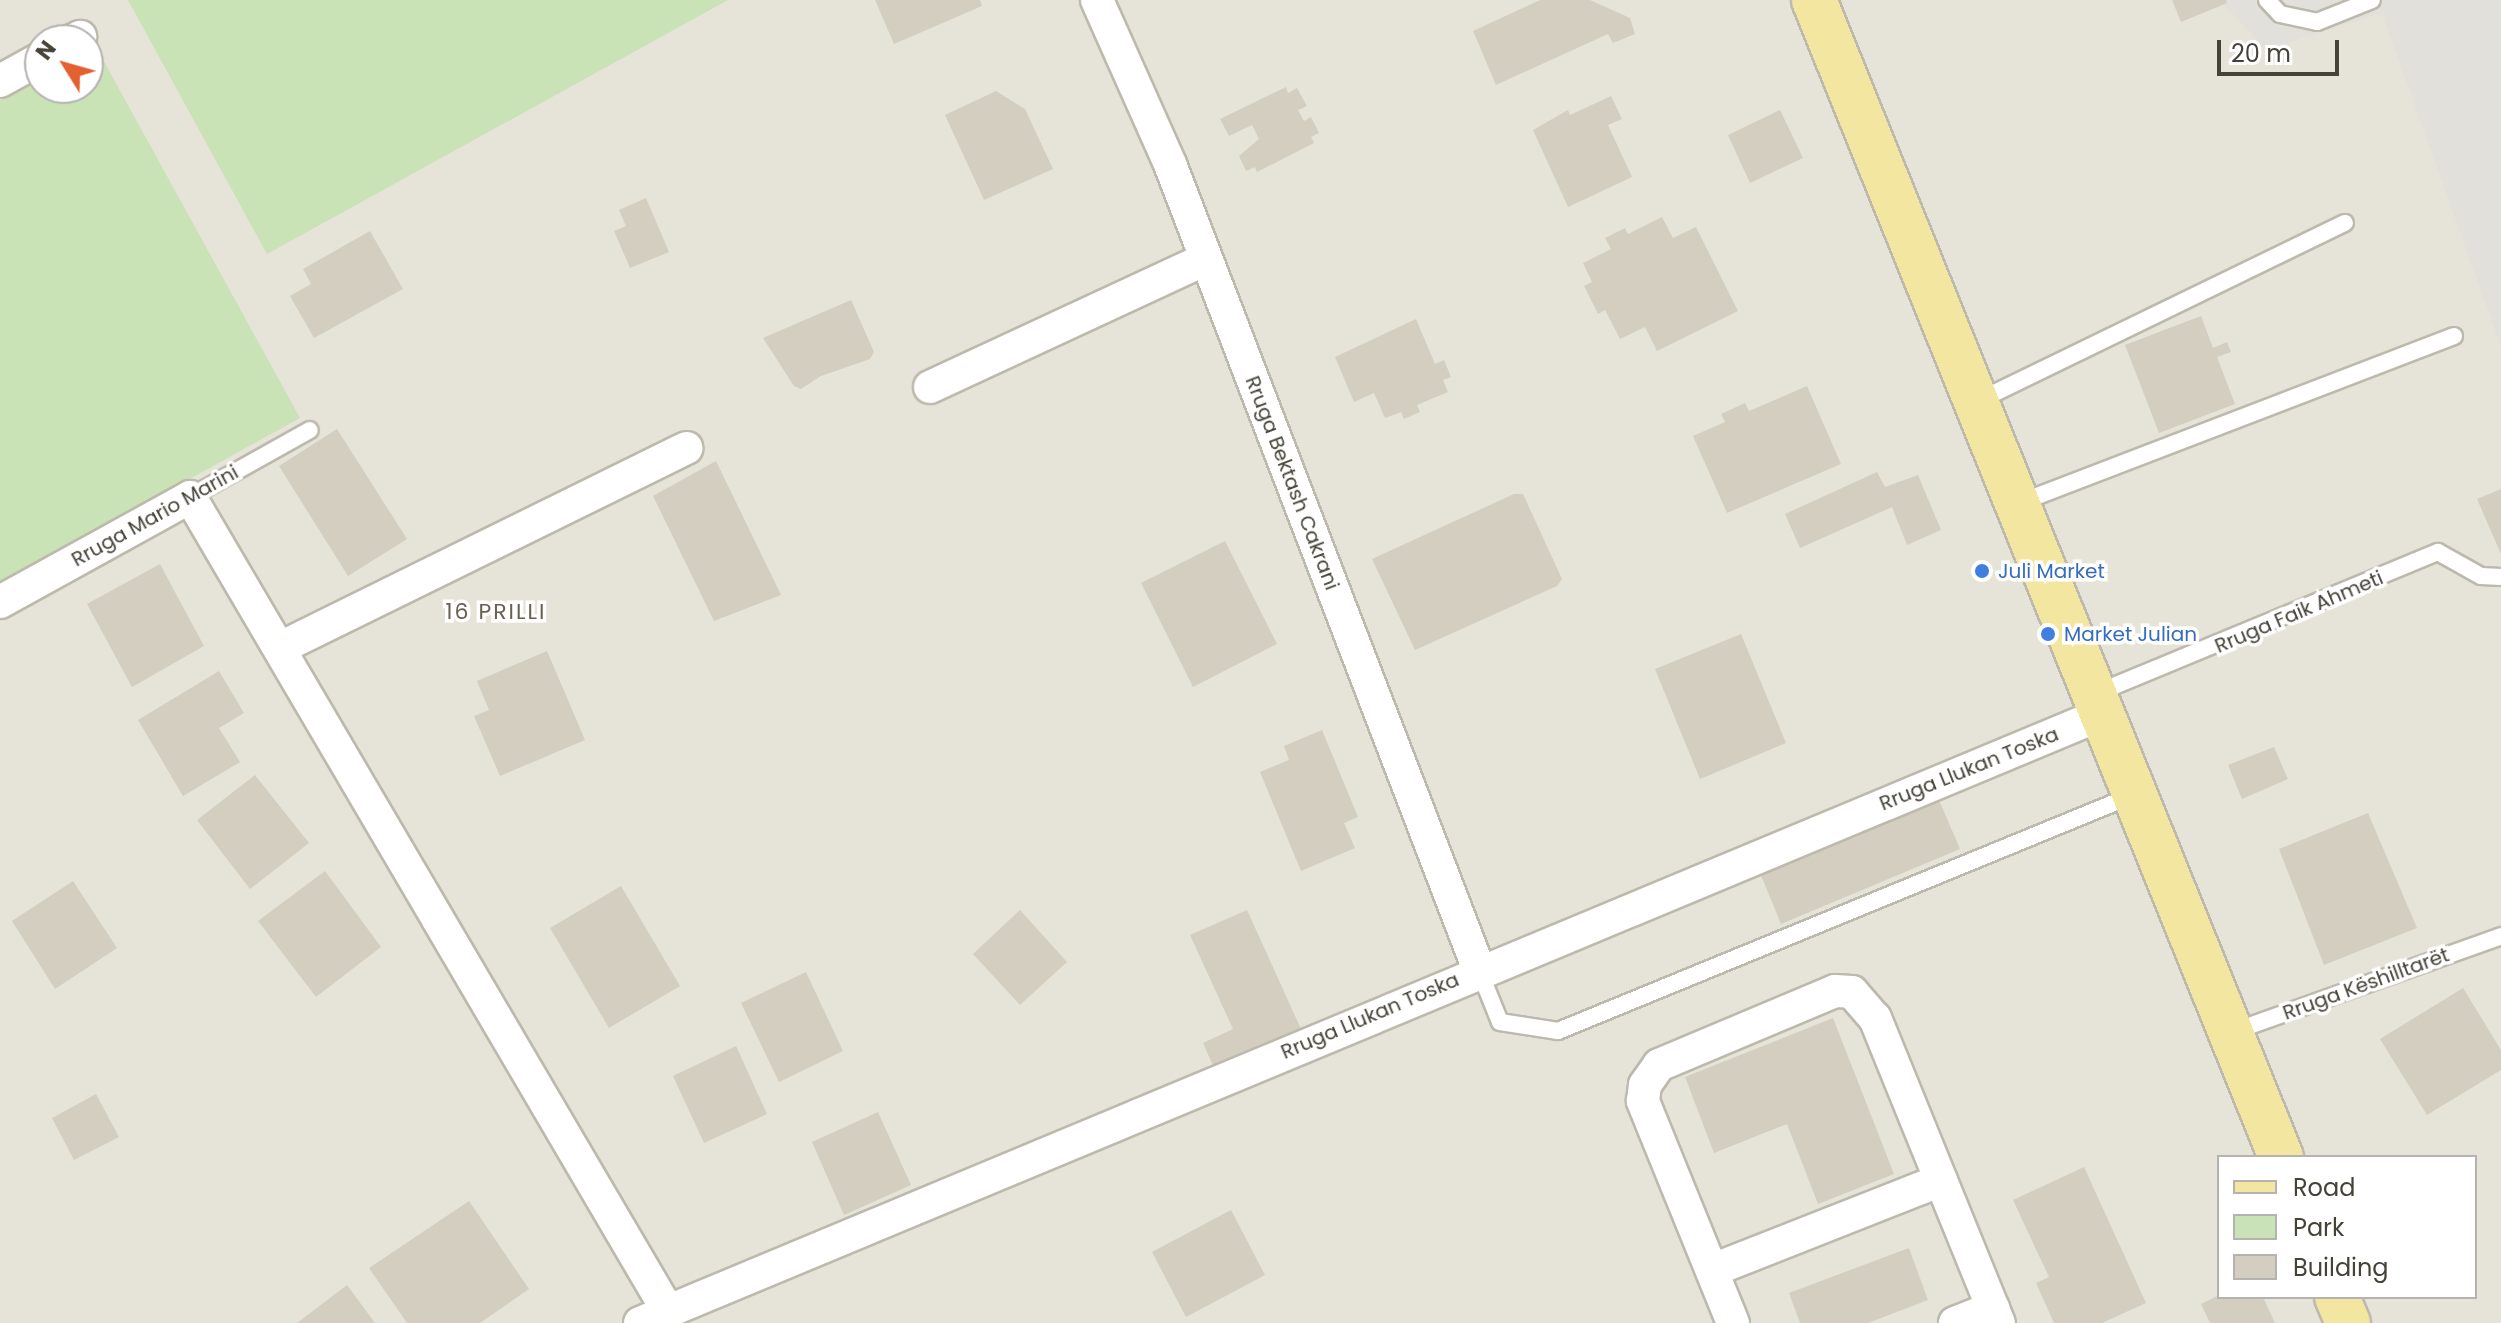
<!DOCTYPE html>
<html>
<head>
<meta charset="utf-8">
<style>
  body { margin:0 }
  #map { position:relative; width:2501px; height:1323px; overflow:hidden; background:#f3f1e9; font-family:Poppins,sans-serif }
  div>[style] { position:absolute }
  .residential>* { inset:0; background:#e6e3d8 }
  .industrial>* { inset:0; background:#e2e0da }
  .green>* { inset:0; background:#c9e2b6 }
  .building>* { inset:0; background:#d3cec0 }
  .roads { filter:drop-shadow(2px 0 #bdb9ac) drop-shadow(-2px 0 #bdb9ac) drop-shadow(0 2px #bdb9ac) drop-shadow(0 -2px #bdb9ac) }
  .service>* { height:16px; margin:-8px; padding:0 8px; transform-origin:8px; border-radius:8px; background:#fff }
  .minor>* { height:32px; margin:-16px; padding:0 16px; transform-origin:16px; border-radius:16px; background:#fff }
  .primary>* { height:44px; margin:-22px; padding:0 22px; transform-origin:22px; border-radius:22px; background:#f3e6a1 }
  .dots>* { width:22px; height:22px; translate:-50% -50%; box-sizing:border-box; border:4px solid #fff; border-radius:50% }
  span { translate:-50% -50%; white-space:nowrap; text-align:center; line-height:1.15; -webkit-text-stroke:7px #fff; paint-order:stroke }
  .street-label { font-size:20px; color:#454238 }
  .shop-label { font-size:20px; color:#366cbe }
  .left { translate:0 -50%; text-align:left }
  .neighbourhood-label { font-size:22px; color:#676150; letter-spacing:2px }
  .legend { position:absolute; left:2217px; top:1155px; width:260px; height:144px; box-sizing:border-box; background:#fff; border:2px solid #b5b3af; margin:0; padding:10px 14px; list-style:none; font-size:24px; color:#454238 }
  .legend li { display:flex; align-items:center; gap:16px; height:40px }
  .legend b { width:40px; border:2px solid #b5b3af }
  .north { position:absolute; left:24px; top:24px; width:80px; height:80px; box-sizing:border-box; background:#fff; border:2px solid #b5b3af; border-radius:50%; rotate:307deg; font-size:22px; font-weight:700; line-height:32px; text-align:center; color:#454238 }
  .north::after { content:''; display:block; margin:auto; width:28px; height:36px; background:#e36030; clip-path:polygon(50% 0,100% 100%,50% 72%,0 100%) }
  .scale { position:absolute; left:2217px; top:40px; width:122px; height:36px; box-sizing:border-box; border:4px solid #454238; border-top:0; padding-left:10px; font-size:24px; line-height:28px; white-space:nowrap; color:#454238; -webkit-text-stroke:6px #fff; paint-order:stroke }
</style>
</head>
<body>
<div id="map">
  <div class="residential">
    <div style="clip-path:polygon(evenodd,0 0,2501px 0,2501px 1323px,0 1323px,0 0,40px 40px,88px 40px,88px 88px,40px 88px,40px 40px,0 0,2219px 1157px,2475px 1157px,2475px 1297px,2219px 1297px,2219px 1157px)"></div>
  </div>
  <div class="industrial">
    <div style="clip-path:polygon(2220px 0,2501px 0,2501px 347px,2382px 13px,2266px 50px)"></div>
  </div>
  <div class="green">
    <div style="clip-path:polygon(128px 0,728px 0,267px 254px)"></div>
    <div style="clip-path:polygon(96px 47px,300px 418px,0 584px,0 100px,40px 78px,40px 88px,88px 88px,88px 51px)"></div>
  </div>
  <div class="building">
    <div style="clip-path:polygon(875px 0,980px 0,982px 6px,894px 44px)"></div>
    <div style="clip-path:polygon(1540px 0,1590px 0,1630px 18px,1635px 34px,1613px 43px,1608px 34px,1496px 85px,1473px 31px)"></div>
    <div style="clip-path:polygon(2172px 0,2226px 0,2227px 3px,2181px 22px)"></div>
    <div style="clip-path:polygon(1286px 87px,1288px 93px,1297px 88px,1307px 106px,1298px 110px,1304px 121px,1311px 117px,1319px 133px,1311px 137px,1314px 143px,1257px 172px,1255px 167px,1246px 171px,1239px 156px,1259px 139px,1252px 125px,1229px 136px,1220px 119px)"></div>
    <div style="clip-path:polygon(996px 91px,1025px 109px,1053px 169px,984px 200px,945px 115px)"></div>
    <div style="clip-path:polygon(1611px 96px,1622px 119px,1608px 125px,1632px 177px,1568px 207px,1533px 130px,1568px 110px,1570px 115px)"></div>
    <div style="clip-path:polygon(1780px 110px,1803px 158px,1750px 183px,1728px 135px)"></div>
    <div style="clip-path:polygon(646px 198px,669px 252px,630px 268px,614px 231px,626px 226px,619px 210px)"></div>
    <div style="clip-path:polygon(1662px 217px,1673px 238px,1696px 227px,1738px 311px,1657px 351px,1645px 327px,1620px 339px,1605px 310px,1598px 314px,1584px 286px,1592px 282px,1583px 263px,1611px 249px,1605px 238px,1625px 228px,1628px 234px)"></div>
    <div style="clip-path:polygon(370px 231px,403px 289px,314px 338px,290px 296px,311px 284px,303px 269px)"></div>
    <div style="clip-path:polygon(851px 300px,874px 352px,870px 359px,821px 376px,801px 389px,794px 386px,763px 338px)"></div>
    <div style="clip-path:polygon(2201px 316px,2213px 348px,2227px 342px,2231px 352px,2217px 357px,2235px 404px,2159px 433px,2125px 345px)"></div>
    <div style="clip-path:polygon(1416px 319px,1435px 364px,1444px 360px,1451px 377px,1443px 380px,1448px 392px,1417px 405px,1420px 412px,1404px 419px,1401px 412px,1385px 418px,1374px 393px,1354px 402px,1335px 357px)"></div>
    <div style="clip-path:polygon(1807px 386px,1841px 464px,1727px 513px,1693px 436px,1725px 422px,1721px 414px,1745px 403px,1749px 411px)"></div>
    <div style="clip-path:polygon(337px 429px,407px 539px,348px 576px,279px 466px)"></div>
    <div style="clip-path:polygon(716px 461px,781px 595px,714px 621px,653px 496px)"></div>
    <div style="clip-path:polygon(1877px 472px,1885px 487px,1918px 475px,1941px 530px,1907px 545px,1892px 507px,1800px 548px,1785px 514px)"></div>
    <div style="clip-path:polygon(2501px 489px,2501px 554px,2477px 499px)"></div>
    <div style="clip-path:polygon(1514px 494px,1523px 494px,1562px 579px,1557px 586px,1415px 650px,1372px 559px)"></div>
    <div style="clip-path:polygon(1225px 541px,1277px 644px,1193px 687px,1141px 583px)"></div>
    <div style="clip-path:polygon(160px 564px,204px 646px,132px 687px,87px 604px)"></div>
    <div style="clip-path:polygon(1741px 634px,1786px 743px,1700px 779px,1655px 669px)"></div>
    <div style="clip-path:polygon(547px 651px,585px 740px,500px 776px,474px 716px,489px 710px,477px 681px)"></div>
    <div style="clip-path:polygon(219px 671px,244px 713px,219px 728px,240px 762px,183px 796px,138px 720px)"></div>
    <div style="clip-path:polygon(1322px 730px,1358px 817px,1344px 823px,1355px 848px,1301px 871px,1260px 772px,1289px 760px,1284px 746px)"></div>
    <div style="clip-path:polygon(2274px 747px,2288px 779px,2242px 799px,2228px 765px)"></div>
    <div style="clip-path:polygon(255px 775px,309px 843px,250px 889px,197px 820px)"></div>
    <div style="clip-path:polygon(1936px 793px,1960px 849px,1781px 924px,1760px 873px)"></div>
    <div style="clip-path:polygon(2368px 813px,2417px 928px,2324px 965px,2279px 849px)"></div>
    <div style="clip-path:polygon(325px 871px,381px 947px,316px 997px,258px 921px)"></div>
    <div style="clip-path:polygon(73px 881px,117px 948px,55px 989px,12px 921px)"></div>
    <div style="clip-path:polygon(621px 886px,680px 986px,609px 1028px,550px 928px)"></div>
    <div style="clip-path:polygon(1020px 910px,1067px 962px,1020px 1005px,973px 954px)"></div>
    <div style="clip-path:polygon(1247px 910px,1301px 1029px,1214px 1068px,1203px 1043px,1233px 1029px,1190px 935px)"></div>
    <div style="clip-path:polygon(806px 972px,843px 1051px,779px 1082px,741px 1003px)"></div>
    <div style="clip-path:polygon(2463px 988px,2501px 1050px,2501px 1070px,2427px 1115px,2380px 1039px)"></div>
    <div style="clip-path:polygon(1833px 1018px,1894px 1174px,1818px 1204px,1787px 1124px,1714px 1153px,1685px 1077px)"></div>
    <div style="clip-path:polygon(736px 1046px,767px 1114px,704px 1143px,673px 1076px)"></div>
    <div style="clip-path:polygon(96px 1094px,119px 1137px,74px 1160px,52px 1118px)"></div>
    <div style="clip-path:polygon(878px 1112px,911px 1185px,844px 1215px,812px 1142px)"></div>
    <div style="clip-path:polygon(2084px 1167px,2146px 1303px,2102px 1323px,2054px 1323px,2036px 1283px,2049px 1277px,2013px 1200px)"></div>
    <div style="clip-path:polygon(469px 1201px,529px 1289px,480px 1323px,407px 1323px,369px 1268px)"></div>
    <div style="clip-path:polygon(1231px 1210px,1265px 1275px,1186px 1317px,1152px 1252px)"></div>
    <div style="clip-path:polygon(1909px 1248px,1928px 1300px,1868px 1323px,1800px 1323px,1789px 1293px)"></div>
    <div style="clip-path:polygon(347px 1285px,375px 1323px,297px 1323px)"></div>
    <div style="clip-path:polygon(2219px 1295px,2263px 1297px,2275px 1323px,2210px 1323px,2201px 1304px)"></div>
  </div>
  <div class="roads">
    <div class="service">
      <div style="left:2267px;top:0;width:19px;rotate:47deg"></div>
      <div style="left:2280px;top:14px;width:38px;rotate:12deg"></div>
      <div style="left:2317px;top:22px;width:59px;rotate:-21.8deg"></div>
      <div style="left:1976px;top:402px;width:410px;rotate:-25.9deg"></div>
      <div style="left:190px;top:497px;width:137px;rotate:-29.2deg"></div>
      <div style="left:2019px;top:503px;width:466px;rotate:-21deg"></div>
      <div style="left:2097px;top:693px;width:369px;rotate:-22.5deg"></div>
      <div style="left:2438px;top:552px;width:49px;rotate:29.2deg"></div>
      <div style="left:2481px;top:576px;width:20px;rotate:3deg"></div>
      <div style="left:1479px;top:970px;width:56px;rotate:68deg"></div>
      <div style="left:1500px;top:1022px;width:59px;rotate:8.8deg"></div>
      <div style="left:1558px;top:1031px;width:622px;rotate:-22.31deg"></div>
      <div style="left:2232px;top:1032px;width:286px;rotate:-19.6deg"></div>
    </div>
    <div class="minor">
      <div style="left:1097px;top:0;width:180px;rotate:66deg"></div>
      <div style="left:1170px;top:164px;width:863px;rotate:69.02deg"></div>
      <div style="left:74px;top:40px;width:7px;rotate:-27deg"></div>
      <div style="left:0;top:81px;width:46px;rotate:-28.8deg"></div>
      <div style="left:930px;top:387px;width:304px;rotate:-24.9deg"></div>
      <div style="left:0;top:602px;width:217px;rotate:-28.9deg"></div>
      <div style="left:190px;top:497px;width:944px;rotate:59.58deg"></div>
      <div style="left:280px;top:648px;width:453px;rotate:-26.2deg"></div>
      <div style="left:1713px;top:1270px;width:245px;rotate:-21.5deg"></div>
      <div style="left:640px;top:1323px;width:1584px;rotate:-22.61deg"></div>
      <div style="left:1733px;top:1323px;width:240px;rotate:-112.1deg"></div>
      <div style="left:1643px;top:1101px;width:16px;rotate:-83deg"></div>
      <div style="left:1645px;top:1085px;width:24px;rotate:-55deg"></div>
      <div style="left:1659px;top:1065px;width:191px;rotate:-22.8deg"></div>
      <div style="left:1835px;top:991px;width:17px;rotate:3deg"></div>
      <div style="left:1852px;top:992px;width:35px;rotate:49deg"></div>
      <div style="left:1875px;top:1018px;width:329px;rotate:67.9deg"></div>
      <div style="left:1955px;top:1323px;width:41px;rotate:-21.5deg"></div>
    </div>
    <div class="primary">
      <div style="left:1814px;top:0;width:1248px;rotate:68.02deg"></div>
      <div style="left:2337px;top:1297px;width:28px;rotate:67deg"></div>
    </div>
  </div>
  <div class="dots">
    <div style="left:1982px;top:571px;background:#3f7fe0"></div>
    <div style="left:2048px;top:634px;background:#3f7fe0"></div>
  </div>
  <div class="street-label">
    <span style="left:1292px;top:483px;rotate:69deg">Rruga Bektash Cakrani</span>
    <span style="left:155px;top:516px;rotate:-29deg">Rruga Mario Marini</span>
    <span style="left:2299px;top:612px;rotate:-23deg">Rruga Faik Ahmeti</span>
    <span style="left:1969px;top:769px;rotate:-22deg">Rruga Llukan Toska</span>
    <span style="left:2366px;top:984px;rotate:-20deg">Rruga Këshilltarët</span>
    <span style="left:1370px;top:1016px;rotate:-23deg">Rruga Llukan Toska</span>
  </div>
  <div class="shop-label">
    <span class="left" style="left:1998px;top:571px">Juli Market</span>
    <span class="left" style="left:2064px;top:634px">Market Julian</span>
  </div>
  <div class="neighbourhood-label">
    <span style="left:496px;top:612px">16 PRILLI</span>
  </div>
  <ul class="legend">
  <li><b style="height:10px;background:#f3e6a1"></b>Road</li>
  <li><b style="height:22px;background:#c9e2b6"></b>Park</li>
  <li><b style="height:22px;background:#d3cec0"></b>Building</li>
  </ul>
  <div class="north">N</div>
  <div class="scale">20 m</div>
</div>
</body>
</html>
